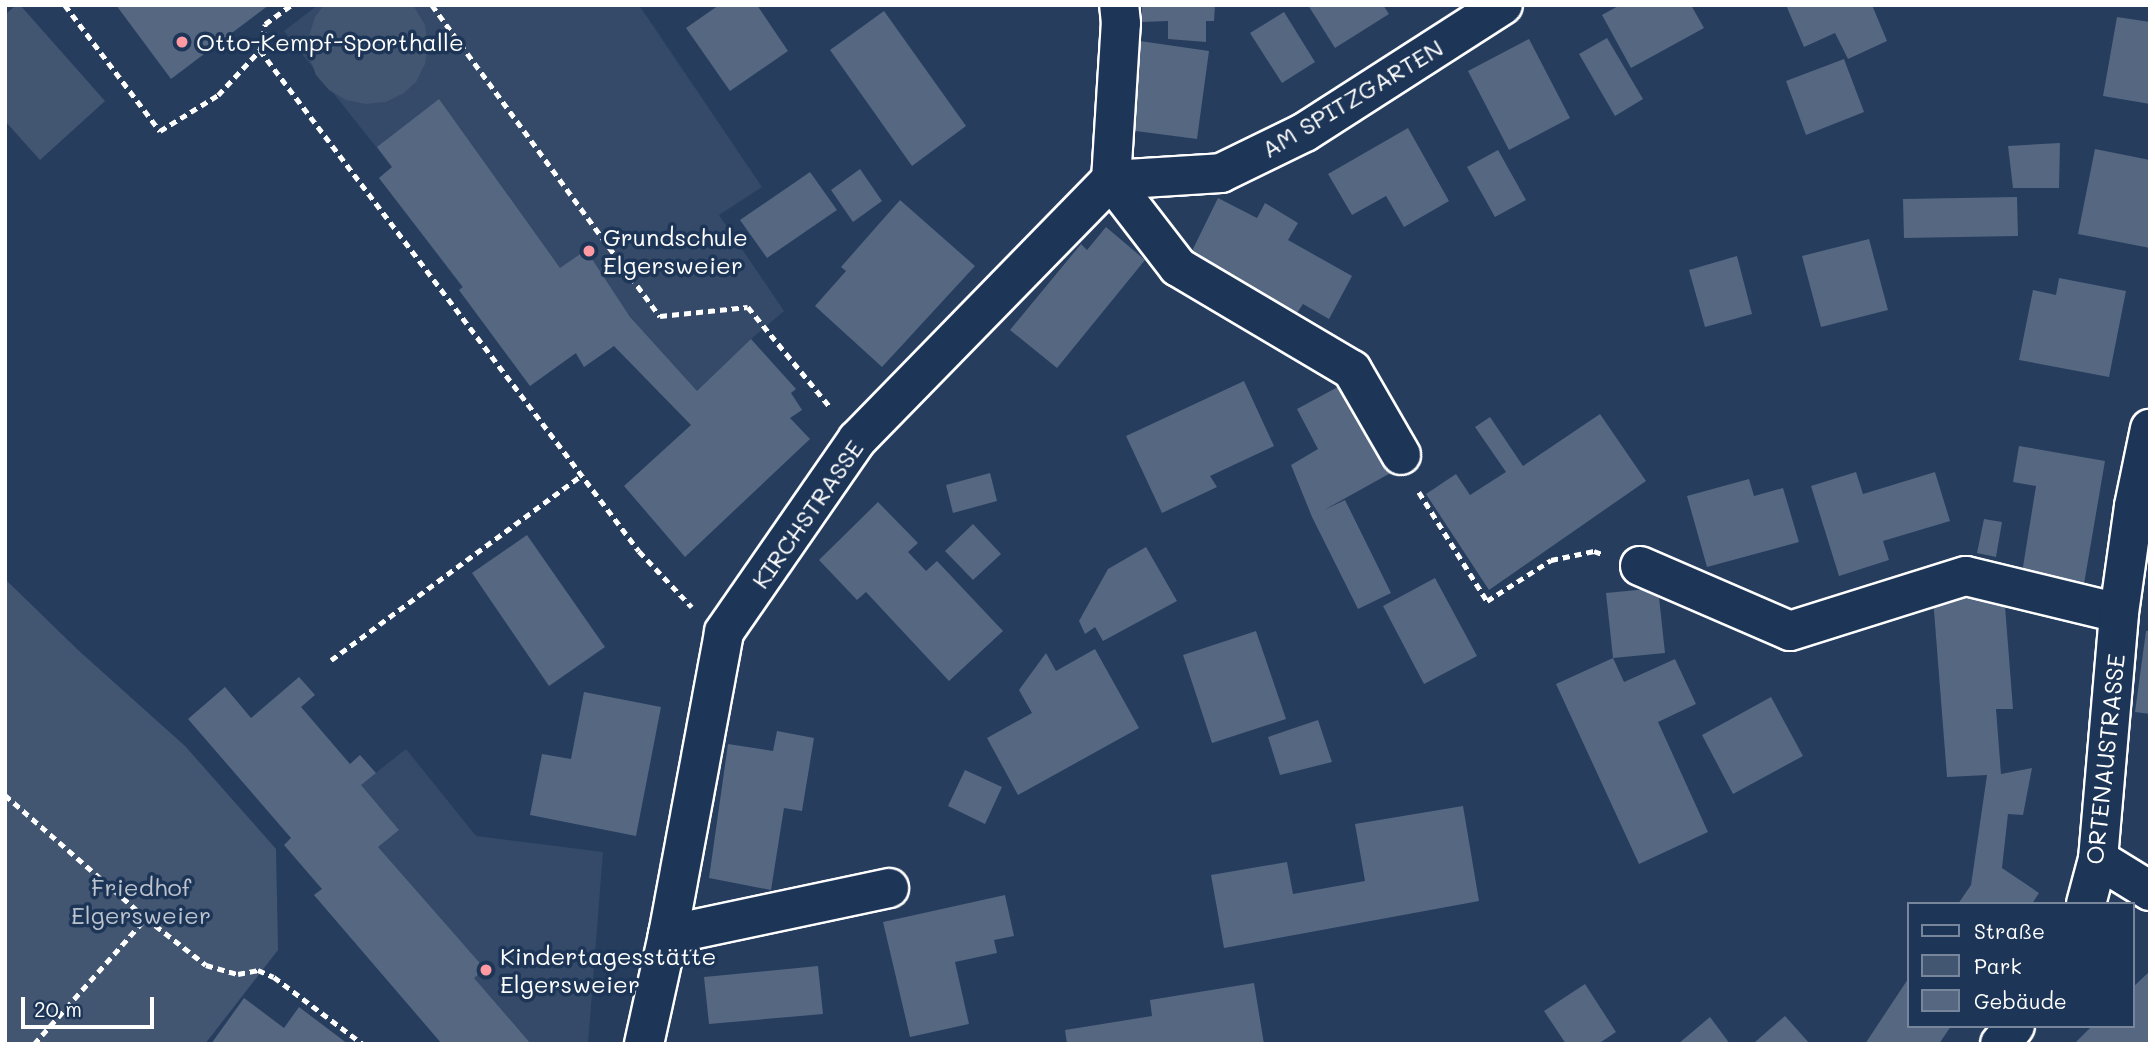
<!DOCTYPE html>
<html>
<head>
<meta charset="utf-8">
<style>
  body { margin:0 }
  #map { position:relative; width:2155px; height:1049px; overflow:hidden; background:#263d5e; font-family:Mali,sans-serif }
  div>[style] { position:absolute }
  .built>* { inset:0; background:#344a68 }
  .green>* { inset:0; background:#425672 }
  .building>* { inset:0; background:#556781 }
  .path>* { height:4.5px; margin-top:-2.25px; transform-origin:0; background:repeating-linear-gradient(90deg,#fff 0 7px,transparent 0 12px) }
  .roads { filter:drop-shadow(2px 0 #fff) drop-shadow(-2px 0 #fff) drop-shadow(0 2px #fff) drop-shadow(0 -2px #fff) }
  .minor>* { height:38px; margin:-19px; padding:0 19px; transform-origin:19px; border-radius:19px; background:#1d3557 }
  .dots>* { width:19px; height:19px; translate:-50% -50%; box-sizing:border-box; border:4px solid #1d3557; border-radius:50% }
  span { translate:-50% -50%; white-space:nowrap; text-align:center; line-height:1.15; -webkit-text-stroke:7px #1d3557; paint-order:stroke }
  .poi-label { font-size:24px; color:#fff }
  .left { translate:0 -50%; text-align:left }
  .street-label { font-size:24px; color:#fff }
  .park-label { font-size:24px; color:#bdc4ce }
  .frame { position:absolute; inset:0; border:7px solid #fff; pointer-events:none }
  .legend { position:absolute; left:1907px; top:902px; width:228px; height:126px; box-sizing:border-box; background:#1d3557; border:2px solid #77869a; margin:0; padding:9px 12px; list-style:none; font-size:21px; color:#fff }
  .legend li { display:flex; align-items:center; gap:14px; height:35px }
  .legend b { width:35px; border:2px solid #77869a }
  .scale { position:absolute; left:21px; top:997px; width:133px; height:32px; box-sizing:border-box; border:4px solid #fff; border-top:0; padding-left:9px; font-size:21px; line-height:24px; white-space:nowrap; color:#fff; -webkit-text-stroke:5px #1d3557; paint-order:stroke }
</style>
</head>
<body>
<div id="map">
  <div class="built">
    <div style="clip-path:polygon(318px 5px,639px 5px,762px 187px,719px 215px,784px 311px,751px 339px,710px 408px,691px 425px,614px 346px,584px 367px,575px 353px,530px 386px,459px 290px,462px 287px,379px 178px,392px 167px,284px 31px)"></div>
    <div style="clip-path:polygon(406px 749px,476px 836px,603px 852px,588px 1044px,442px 1044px,314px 895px,322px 889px,284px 845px)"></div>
  </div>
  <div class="green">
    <div style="clip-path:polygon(16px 5px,20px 5px,105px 101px,40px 160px,5px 121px,5px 15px)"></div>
    <div style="clip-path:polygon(324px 5px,413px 5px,425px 25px,428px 45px,425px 64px,416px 82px,404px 93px,386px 102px,366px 104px,346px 100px,329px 90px,316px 75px,309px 56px,309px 36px,315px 17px)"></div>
    <div style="clip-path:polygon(5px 579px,78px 650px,185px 746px,276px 849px,278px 950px,205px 1044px,5px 1044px)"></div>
  </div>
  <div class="building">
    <div style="clip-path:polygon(116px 5px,269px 5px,171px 79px)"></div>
    <div style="clip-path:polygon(719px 5px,757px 5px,788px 51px,730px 91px,686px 28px)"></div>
    <div style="clip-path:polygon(1142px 5px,1215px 5px,1214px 21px,1206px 21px,1206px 42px,1168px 39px,1168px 21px,1142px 22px)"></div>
    <div style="clip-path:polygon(1308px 5px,1383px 5px,1389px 14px,1335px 48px)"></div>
    <div style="clip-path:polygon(1620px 5px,1691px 5px,1704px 28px,1631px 68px,1602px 15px)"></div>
    <div style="clip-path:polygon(1786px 5px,1872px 5px,1887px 41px,1848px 59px,1835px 33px,1804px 47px)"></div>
    <div style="clip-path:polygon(884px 11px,966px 126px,912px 166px,830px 50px)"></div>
    <div style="clip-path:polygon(1284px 12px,1315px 62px,1282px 83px,1250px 33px)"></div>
    <div style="clip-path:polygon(2117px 17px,2150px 22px,2150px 104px,2103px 96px)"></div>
    <div style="clip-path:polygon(1607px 38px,1643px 99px,1615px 116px,1579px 54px)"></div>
    <div style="clip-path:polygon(1529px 39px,1570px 118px,1509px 150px,1468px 71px)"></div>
    <div style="clip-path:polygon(1140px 41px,1209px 51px,1197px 139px,1128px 130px)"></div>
    <div style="clip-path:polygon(1844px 59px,1864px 112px,1806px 135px,1786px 81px)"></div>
    <div style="clip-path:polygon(439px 99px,560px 268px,586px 250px,630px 317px,697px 391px,751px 339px,796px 389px,791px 393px,802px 410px,790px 418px,810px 439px,685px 557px,624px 486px,691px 425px,614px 346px,584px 367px,576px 353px,530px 386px,459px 290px,463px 287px,379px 178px,392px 167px,377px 147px)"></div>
    <div style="clip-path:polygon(1408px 128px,1449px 201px,1404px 227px,1386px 196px,1352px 215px,1328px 174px)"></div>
    <div style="clip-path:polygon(2060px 143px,2059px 188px,2013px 188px,2008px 146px)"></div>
    <div style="clip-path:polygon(2095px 149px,2150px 160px,2150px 248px,2078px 234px)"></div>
    <div style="clip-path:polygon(1498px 150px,1526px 200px,1495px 217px,1467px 167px)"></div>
    <div style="clip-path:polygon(860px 169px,882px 201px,853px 222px,831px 190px)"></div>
    <div style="clip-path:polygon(810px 172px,837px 210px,767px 258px,740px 220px)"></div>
    <div style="clip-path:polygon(2017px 197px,2018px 236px,1904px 238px,1903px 199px)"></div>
    <div style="clip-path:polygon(1218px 198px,1257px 218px,1265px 203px,1298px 223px,1288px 240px,1352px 276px,1329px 319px,1303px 304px,1297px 313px,1191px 253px)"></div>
    <div style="clip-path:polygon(900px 200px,975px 266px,882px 367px,815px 306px,846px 271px,841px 267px)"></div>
    <div style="clip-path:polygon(1106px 227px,1145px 260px,1057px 368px,1010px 330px,1081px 244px,1087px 250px)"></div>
    <div style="clip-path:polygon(1869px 239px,1888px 310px,1821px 327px,1802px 256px)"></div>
    <div style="clip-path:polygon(1737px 256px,1752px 314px,1705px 327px,1689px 270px)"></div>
    <div style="clip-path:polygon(2059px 278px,2126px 291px,2109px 377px,2019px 360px,2033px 290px,2056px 295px)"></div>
    <div style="clip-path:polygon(1244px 381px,1274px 446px,1210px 476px,1217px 487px,1162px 513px,1126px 436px)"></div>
    <div style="clip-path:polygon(1347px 382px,1396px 470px,1324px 510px,1345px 500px,1391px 593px,1358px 609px,1312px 517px,1291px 465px,1318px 449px,1297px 409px)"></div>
    <div style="clip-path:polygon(1600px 414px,1646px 481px,1489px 590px,1426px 494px,1456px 474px,1470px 495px,1506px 472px,1475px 427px,1490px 417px,1523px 466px)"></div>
    <div style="clip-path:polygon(2019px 446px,2105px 461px,2084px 584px,2022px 573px,2036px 486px,2013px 482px)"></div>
    <div style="clip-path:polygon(1856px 472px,1863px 494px,1935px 472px,1950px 521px,1883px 541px,1889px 560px,1839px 576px,1811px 486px)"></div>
    <div style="clip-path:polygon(990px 473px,997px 501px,953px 513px,946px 485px)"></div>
    <div style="clip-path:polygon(1749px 479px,1754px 496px,1783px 488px,1799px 542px,1707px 567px,1687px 496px)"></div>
    <div style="clip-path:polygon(878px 502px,918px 543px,908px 552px,926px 571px,937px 561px,1003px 631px,949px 681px,866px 592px,857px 600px,819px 560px)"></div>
    <div style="clip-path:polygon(1984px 519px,2002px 522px,1996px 557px,1977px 553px)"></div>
    <div style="clip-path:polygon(973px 524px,1001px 554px,973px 580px,945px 551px)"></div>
    <div style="clip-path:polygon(527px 535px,605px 647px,549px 686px,472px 573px)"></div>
    <div style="clip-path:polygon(1146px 547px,1177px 601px,1103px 641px,1095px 627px,1085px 634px,1079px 621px,1108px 569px)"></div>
    <div style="clip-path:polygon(1435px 578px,1477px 656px,1424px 684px,1383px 606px)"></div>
    <div style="clip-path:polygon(1658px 588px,1665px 653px,1613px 658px,1606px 593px)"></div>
    <div style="clip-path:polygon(2004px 593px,2013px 709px,1996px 709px,2001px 774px,2032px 768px,2023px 815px,2008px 814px,2002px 868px,2039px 893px,2032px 904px,1958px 904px,1971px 885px,1987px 775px,1947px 777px,1933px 598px)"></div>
    <div style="clip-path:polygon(1256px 631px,1286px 719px,1212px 743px,1183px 655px)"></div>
    <div style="clip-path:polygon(2146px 631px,2150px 631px,2150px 714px,2135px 712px)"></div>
    <div style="clip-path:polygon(1095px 649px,1139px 728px,1018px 795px,987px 738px,1032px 713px,1019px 690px,1046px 653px,1056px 671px)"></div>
    <div style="clip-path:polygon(1613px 658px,1624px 682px,1675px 659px,1696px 704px,1658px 722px,1708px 832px,1639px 864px,1556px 684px)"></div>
    <div style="clip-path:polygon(299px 677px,315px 695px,301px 707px,350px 764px,360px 755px,376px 773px,361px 785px,399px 830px,378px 847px,485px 969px,474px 978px,531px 1044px,442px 1044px,314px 895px,322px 889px,284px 845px,291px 838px,188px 719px,225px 687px,251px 718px)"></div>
    <div style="clip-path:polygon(584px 692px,661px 707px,636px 836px,530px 815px,542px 754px,571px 759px)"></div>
    <div style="clip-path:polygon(1771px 697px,1803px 756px,1733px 794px,1702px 735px)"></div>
    <div style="clip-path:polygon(1318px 720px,1332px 762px,1280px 775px,1268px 737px)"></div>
    <div style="clip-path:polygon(777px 731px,814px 738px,802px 811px,784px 808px,771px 890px,709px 878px,728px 744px,773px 751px)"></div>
    <div style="clip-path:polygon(965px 770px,1002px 787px,985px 824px,948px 806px)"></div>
    <div style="clip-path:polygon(1463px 806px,1479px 901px,1224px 948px,1211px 875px,1287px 862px,1293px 894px,1365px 881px,1355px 824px)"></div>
    <div style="clip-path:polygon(1005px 895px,1014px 936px,994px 940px,997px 953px,955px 962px,969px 1024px,910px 1037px,883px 922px)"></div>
    <div style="clip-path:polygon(818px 966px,823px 1014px,709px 1024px,704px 977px)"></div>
    <div style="clip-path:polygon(2150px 971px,2150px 1044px,2074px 1044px,2092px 1026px,2132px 1026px,2132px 988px)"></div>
    <div style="clip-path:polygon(1908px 979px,1908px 1026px,1951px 1026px,1939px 1044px,1865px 1044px)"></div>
    <div style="clip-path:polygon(1254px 983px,1264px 1044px,1067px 1044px,1065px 1030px,1152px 1016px,1150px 1000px)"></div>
    <div style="clip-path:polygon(1585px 984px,1616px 1032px,1598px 1044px,1566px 1044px,1544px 1011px)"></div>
    <div style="clip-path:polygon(244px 998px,284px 1028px,299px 1007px,348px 1044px,211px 1044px)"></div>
    <div style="clip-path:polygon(1785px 1016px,1810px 1044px,1757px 1044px,1755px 1042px)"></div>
    <div style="clip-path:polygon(1710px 1017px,1730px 1044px,1678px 1044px)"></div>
  </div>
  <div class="path">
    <div style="left:65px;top:5px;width:158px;rotate:53deg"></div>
    <div style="left:160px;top:131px;width:68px;rotate:-31.8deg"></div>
    <div style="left:218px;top:95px;width:62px;rotate:-47deg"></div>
    <div style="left:260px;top:50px;width:26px;rotate:-79deg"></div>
    <div style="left:265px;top:24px;width:32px;rotate:-36deg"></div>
    <div style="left:432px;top:5px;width:386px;rotate:53.8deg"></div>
    <div style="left:660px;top:316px;width:88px;rotate:-5.8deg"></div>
    <div style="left:748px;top:307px;width:131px;rotate:50.6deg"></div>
    <div style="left:260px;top:50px;width:628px;rotate:52.89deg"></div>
    <div style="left:639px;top:551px;width:77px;rotate:46.6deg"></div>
    <div style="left:1419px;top:492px;width:128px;rotate:58deg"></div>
    <div style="left:1487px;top:601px;width:76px;rotate:-32.6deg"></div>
    <div style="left:1551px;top:560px;width:44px;rotate:-11.8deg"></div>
    <div style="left:1594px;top:551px;width:9px;rotate:21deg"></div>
    <div style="left:331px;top:660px;width:310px;rotate:-36.4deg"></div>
    <div style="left:5px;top:795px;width:187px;rotate:41.1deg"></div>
    <div style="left:146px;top:918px;width:76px;rotate:38.1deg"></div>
    <div style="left:206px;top:965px;width:33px;rotate:16deg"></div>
    <div style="left:238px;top:974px;width:20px;rotate:-11deg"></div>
    <div style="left:258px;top:970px;width:17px;rotate:24deg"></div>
    <div style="left:274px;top:977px;width:111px;rotate:37deg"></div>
    <div style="left:34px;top:1044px;width:169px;rotate:-48.4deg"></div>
  </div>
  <div class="roads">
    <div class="minor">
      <div style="left:1111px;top:180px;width:110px;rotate:-3.6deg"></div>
      <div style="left:1221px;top:173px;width:93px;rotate:-26deg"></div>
      <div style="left:1305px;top:132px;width:235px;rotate:-32.7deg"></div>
      <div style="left:1111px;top:180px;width:110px;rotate:52.4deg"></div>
      <div style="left:1178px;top:267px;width:202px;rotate:30.6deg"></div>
      <div style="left:1352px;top:370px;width:98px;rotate:60deg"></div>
      <div style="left:1640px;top:566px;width:163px;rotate:23.4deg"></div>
      <div style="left:1790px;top:631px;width:184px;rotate:-17.4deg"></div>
      <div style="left:1966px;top:576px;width:157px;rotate:13.6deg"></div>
      <div style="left:2098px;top:859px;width:61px;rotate:31.6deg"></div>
      <div style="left:2086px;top:904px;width:47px;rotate:-75.1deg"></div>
      <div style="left:2098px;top:859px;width:247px;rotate:-85.1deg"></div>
      <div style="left:2119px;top:613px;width:108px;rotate:-82deg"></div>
      <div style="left:2134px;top:506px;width:79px;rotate:-78.3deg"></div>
      <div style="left:668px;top:935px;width:226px;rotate:-12deg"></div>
      <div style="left:644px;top:1044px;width:112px;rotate:-77.6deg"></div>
      <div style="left:668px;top:935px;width:308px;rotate:-79.5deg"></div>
      <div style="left:724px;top:632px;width:234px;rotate:-55.3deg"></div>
      <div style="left:857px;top:440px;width:363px;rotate:-45.7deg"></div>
      <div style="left:1111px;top:180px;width:157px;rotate:-86.4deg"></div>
      <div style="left:1121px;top:23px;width:18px;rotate:-96deg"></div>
      <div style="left:2000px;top:1044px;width:23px;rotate:-50deg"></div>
    </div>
  </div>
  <div class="dots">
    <div style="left:182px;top:42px;background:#ff9aa2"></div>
    <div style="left:589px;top:251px;background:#ff9aa2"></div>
    <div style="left:486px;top:970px;background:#ff9aa2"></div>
  </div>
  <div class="poi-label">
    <span class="left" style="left:196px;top:42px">Otto-Kempf-Sporthalle</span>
    <span class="left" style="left:603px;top:251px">Grundschule<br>Elgersweier</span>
    <span class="left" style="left:500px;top:970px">Kindertagesstätte<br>Elgersweier</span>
  </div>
  <div class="street-label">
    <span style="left:1352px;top:98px;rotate:-31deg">AM SPITZGARTEN</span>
    <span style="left:807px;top:514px;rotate:-55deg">KIRCHSTRASSE</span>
    <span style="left:2105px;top:759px;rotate:-84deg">ORTENAUSTRASSE</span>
  </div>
  <div class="park-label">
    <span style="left:141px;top:901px">Friedhof<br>Elgersweier</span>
  </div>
  <div class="frame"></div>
  <ul class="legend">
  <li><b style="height:9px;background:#1d3557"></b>Straße</li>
  <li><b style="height:19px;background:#425672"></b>Park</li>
  <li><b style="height:19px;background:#556781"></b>Gebäude</li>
  </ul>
  <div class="scale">20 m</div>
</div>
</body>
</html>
